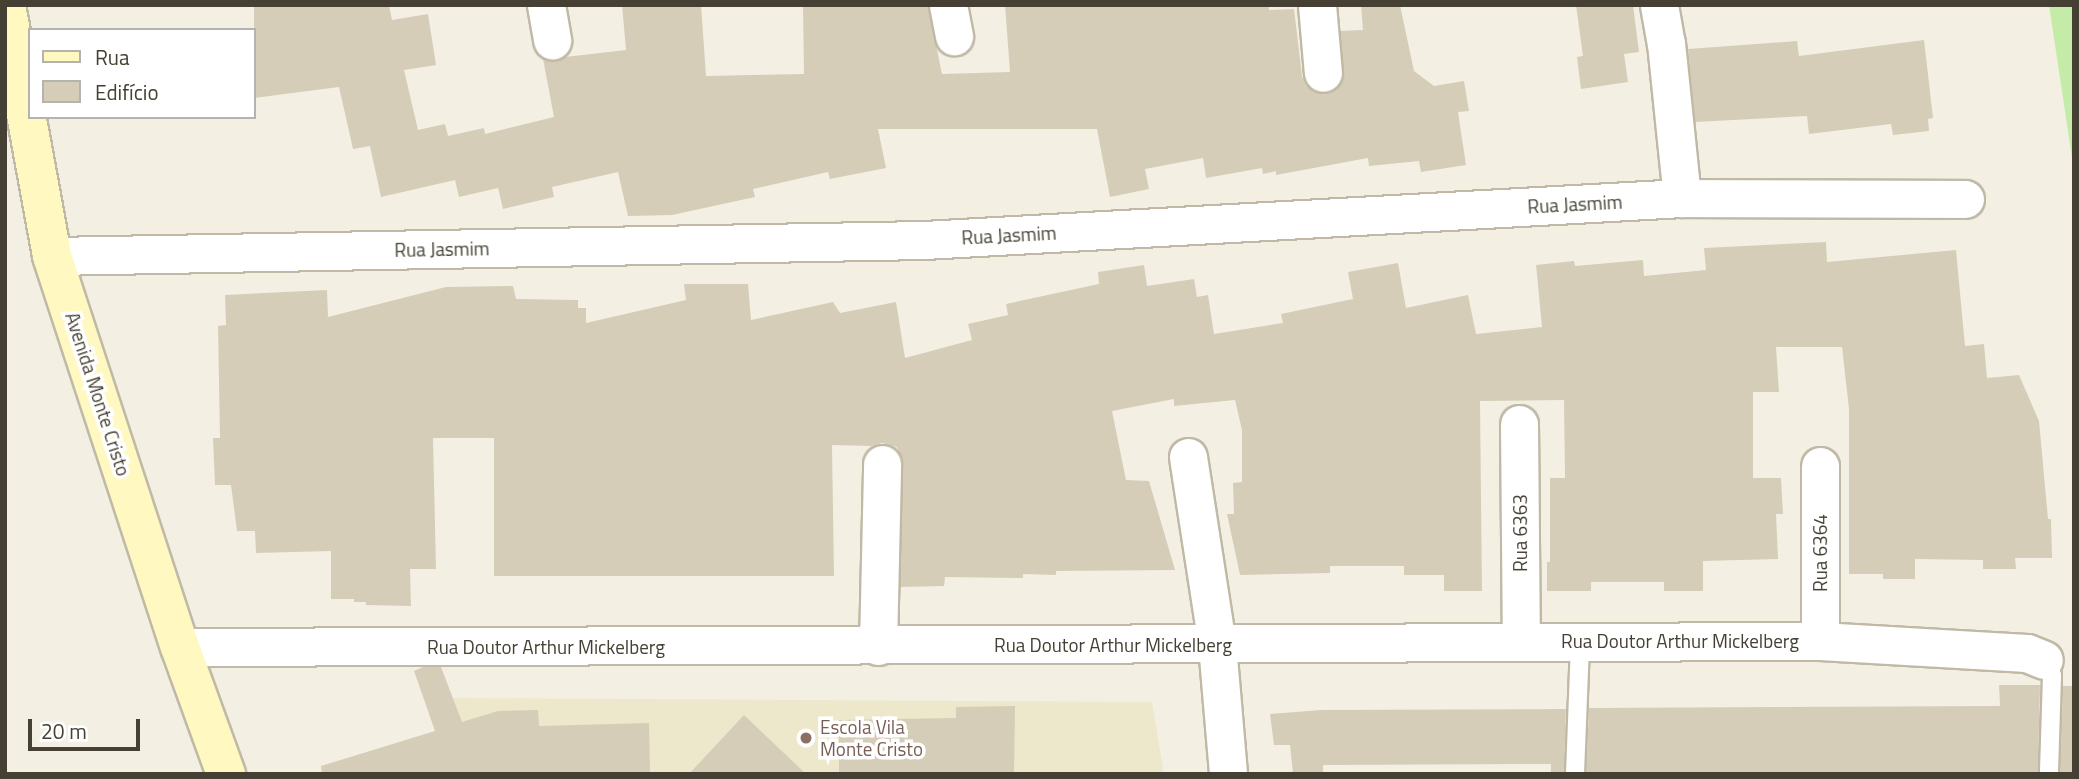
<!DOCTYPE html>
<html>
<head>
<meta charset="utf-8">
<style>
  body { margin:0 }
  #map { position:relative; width:2079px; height:779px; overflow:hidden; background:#f3f0e3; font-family:"Titillium Web",sans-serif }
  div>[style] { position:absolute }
  .education>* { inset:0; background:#ede8cb }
  .green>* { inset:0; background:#c4eba8 }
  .building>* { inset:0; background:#d5cdb7 }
  .roads { filter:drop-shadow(2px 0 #bfb9a5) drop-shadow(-2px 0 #bfb9a5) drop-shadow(0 2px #bfb9a5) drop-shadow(0 -2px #bfb9a5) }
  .service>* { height:18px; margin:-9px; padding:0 9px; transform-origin:9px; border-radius:9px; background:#fff }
  .minor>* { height:37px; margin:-18.5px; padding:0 18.5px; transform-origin:18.5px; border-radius:18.5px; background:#fff }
  .secondary>* { height:38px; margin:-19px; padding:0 19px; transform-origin:19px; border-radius:19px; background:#fff8c1 }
  .dots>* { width:19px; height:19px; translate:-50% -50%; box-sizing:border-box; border:4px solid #fff; border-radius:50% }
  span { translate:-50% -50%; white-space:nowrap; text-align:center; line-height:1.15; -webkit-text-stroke:7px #fff; paint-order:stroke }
  .street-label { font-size:19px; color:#454033 }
  .education-label { font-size:19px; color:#785e54 }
  .left { translate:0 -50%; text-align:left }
  .frame { position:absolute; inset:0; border:7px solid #454033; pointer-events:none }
  .legend { position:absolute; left:28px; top:28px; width:228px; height:91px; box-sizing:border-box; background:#fff; border:2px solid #b5b3ad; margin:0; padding:9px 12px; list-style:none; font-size:21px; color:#454033 }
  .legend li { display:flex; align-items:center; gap:14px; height:35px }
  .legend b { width:35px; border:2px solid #b5b3ad }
  .scale { position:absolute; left:28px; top:719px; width:112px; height:32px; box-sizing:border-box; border:4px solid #454033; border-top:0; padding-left:9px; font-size:21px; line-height:24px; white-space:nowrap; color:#454033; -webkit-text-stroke:5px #fff; paint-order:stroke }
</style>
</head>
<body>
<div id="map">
  <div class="education">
    <div style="clip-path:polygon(443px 698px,1152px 702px,1164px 774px,465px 774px)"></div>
  </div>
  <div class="green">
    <div style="clip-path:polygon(2049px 5px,2074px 5px,2074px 171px)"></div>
  </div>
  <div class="building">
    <div style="clip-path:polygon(254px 5px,389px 5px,392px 20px,428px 14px,436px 65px,404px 70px,418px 130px,445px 124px,448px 136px,484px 128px,485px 134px,554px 117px,543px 59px,555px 61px,565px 57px,626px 50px,622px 5px,701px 5px,706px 76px,804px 74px,803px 5px,928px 5px,942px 74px,1010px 72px,1005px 5px,1269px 5px,1269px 10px,1294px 9px,1302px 76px,1306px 86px,1315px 92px,1324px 94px,1334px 91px,1342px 81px,1340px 31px,1363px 30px,1361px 5px,1400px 5px,1414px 71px,1434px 86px,1464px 81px,1469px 111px,1458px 112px,1466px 165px,1421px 172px,1419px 161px,1369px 166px,1368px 158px,1276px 175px,1276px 171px,1263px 174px,1262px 168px,1206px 178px,1203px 158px,1145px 169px,1149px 189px,1110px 197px,1097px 129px,878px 129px,886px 168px,830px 179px,828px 172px,753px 189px,755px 197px,672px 215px,628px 216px,618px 172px,552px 187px,554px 197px,503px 209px,498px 188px,459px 197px,455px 180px,381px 197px,370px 146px,353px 149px,339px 87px,254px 98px)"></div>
    <div style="clip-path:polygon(1576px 5px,1633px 5px,1639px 52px,1624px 54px,1628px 82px,1581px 89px,1577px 57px,1583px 56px)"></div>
    <div style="clip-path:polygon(1924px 40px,1933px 118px,1928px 119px,1929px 131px,1893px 135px,1891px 124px,1809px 134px,1807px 116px,1695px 122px,1688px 49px,1797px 41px,1799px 56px)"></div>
    <div style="clip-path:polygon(1826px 242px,1827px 262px,1956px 250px,1965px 346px,1984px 344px,1987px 378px,2019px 375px,2039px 421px,2048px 519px,2051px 519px,2052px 558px,2015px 558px,2016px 569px,1983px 569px,1983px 560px,1915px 559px,1915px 579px,1883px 579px,1883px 574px,1849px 574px,1849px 409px,1842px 347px,1776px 347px,1779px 392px,1753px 392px,1753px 478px,1781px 478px,1783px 514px,1776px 514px,1778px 559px,1703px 561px,1703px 591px,1664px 591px,1664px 582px,1591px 582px,1591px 591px,1547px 591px,1547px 562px,1550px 562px,1550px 478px,1565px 478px,1564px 400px,1480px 401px,1482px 591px,1444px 591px,1444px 575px,1404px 575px,1404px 566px,1330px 566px,1330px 573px,1240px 575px,1227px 514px,1234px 514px,1233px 483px,1242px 482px,1242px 430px,1235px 400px,1174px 406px,1174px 399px,1112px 411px,1126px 480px,1149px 481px,1175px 570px,1056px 571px,1056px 575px,1023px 574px,1023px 578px,945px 577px,944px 586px,900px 587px,903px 464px,897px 447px,882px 443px,871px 446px,832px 445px,834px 576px,494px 576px,494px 438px,433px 438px,436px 569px,410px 569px,411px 606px,366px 605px,366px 602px,354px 602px,354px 599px,331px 599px,331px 551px,256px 553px,255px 531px,237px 531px,231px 485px,215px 485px,213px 438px,220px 438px,218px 326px,226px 325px,225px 295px,327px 290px,328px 317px,446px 287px,513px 286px,516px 299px,578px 300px,578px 308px,586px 308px,586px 323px,686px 300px,684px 284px,748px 284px,751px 320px,833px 302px,840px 313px,896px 302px,905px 358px,972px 340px,968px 324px,1008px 315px,1006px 304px,1099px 284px,1098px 272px,1144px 265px,1147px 286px,1194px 279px,1197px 297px,1208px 295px,1214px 334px,1283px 323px,1281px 314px,1353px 299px,1348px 272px,1398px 263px,1406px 308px,1468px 295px,1476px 334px,1542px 327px,1536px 265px,1574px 261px,1575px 266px,1643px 260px,1644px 276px,1706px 270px,1704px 248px)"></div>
    <div style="clip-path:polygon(423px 667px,441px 667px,462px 722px,498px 711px,538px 710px,539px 726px,649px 723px,650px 774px,322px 774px,321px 766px,435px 731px,414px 671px)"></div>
    <div style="clip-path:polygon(1999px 685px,2040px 685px,2038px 774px,1586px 774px,1589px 708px,2000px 706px)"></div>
    <div style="clip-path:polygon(2063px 686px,2074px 686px,2074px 774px,2060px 774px)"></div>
    <div style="clip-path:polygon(1015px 706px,1014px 774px,839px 774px,839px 720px,956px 718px,956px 707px)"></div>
    <div style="clip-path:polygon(1566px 709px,1564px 774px,1551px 774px,1551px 764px,1323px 765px,1323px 774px,1293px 774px,1290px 745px,1274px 745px,1270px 714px,1321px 710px)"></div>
    <div style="clip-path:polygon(744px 715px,806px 774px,689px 774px)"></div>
  </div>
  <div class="roads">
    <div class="service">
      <div style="left:2044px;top:660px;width:8px;rotate:45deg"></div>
      <div style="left:2050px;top:666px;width:10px;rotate:79deg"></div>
      <div style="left:2052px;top:676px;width:98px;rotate:91.8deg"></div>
      <div style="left:1575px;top:774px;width:132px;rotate:-87.8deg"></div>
    </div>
    <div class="minor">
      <div style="left:546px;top:5px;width:36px;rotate:80deg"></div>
      <div style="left:948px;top:5px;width:32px;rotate:79deg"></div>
      <div style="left:1317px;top:5px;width:68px;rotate:85deg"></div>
      <div style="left:1659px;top:5px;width:39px;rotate:80deg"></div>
      <div style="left:1666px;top:43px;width:156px;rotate:84.1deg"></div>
      <div style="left:52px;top:256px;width:872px;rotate:-1.05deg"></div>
      <div style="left:924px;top:240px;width:759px;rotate:-3.17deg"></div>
      <div style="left:1682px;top:198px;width:283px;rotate:0.2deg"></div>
      <div style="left:1519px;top:424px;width:217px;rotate:89.5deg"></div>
      <div style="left:1188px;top:457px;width:190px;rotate:81.2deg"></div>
      <div style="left:1217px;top:645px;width:129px;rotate:85.1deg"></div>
      <div style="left:1820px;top:466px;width:175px;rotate:90deg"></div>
      <div style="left:878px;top:646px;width:182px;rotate:-88.7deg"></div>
      <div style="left:180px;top:647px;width:1640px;rotate:-0.21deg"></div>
      <div style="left:1820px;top:641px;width:207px;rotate:3.3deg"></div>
      <div style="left:2027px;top:653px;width:18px;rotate:22deg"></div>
    </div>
    <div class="secondary">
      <div style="left:6px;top:5px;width:255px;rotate:79.6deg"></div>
      <div style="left:52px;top:256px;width:411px;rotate:71.9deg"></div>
      <div style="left:180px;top:647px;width:135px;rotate:70.1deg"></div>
    </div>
  </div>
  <div class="dots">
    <div style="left:806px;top:738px;background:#8d6e63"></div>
  </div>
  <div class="street-label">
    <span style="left:1575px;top:204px;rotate:-3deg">Rua Jasmim</span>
    <span style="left:1009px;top:235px;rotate:-3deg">Rua Jasmim</span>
    <span style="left:442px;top:249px;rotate:-1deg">Rua Jasmim</span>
    <span style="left:98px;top:394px;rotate:72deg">Avenida Monte Cristo</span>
    <span style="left:1520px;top:533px;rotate:-90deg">Rua 6363</span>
    <span style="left:1820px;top:553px;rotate:-90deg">Rua 6364</span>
    <span style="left:1680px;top:641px">Rua Doutor Arthur Mickelberg</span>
    <span style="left:1113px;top:645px">Rua Doutor Arthur Mickelberg</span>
    <span style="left:546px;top:647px">Rua Doutor Arthur Mickelberg</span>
  </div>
  <div class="education-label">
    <span class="left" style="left:820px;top:738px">Escola Vila<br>Monte Cristo</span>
  </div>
  <div class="frame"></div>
  <ul class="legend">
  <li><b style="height:9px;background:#fff8c1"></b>Rua</li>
  <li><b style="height:19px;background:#d5cdb7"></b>Edifício</li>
  </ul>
  <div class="scale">20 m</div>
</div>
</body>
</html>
